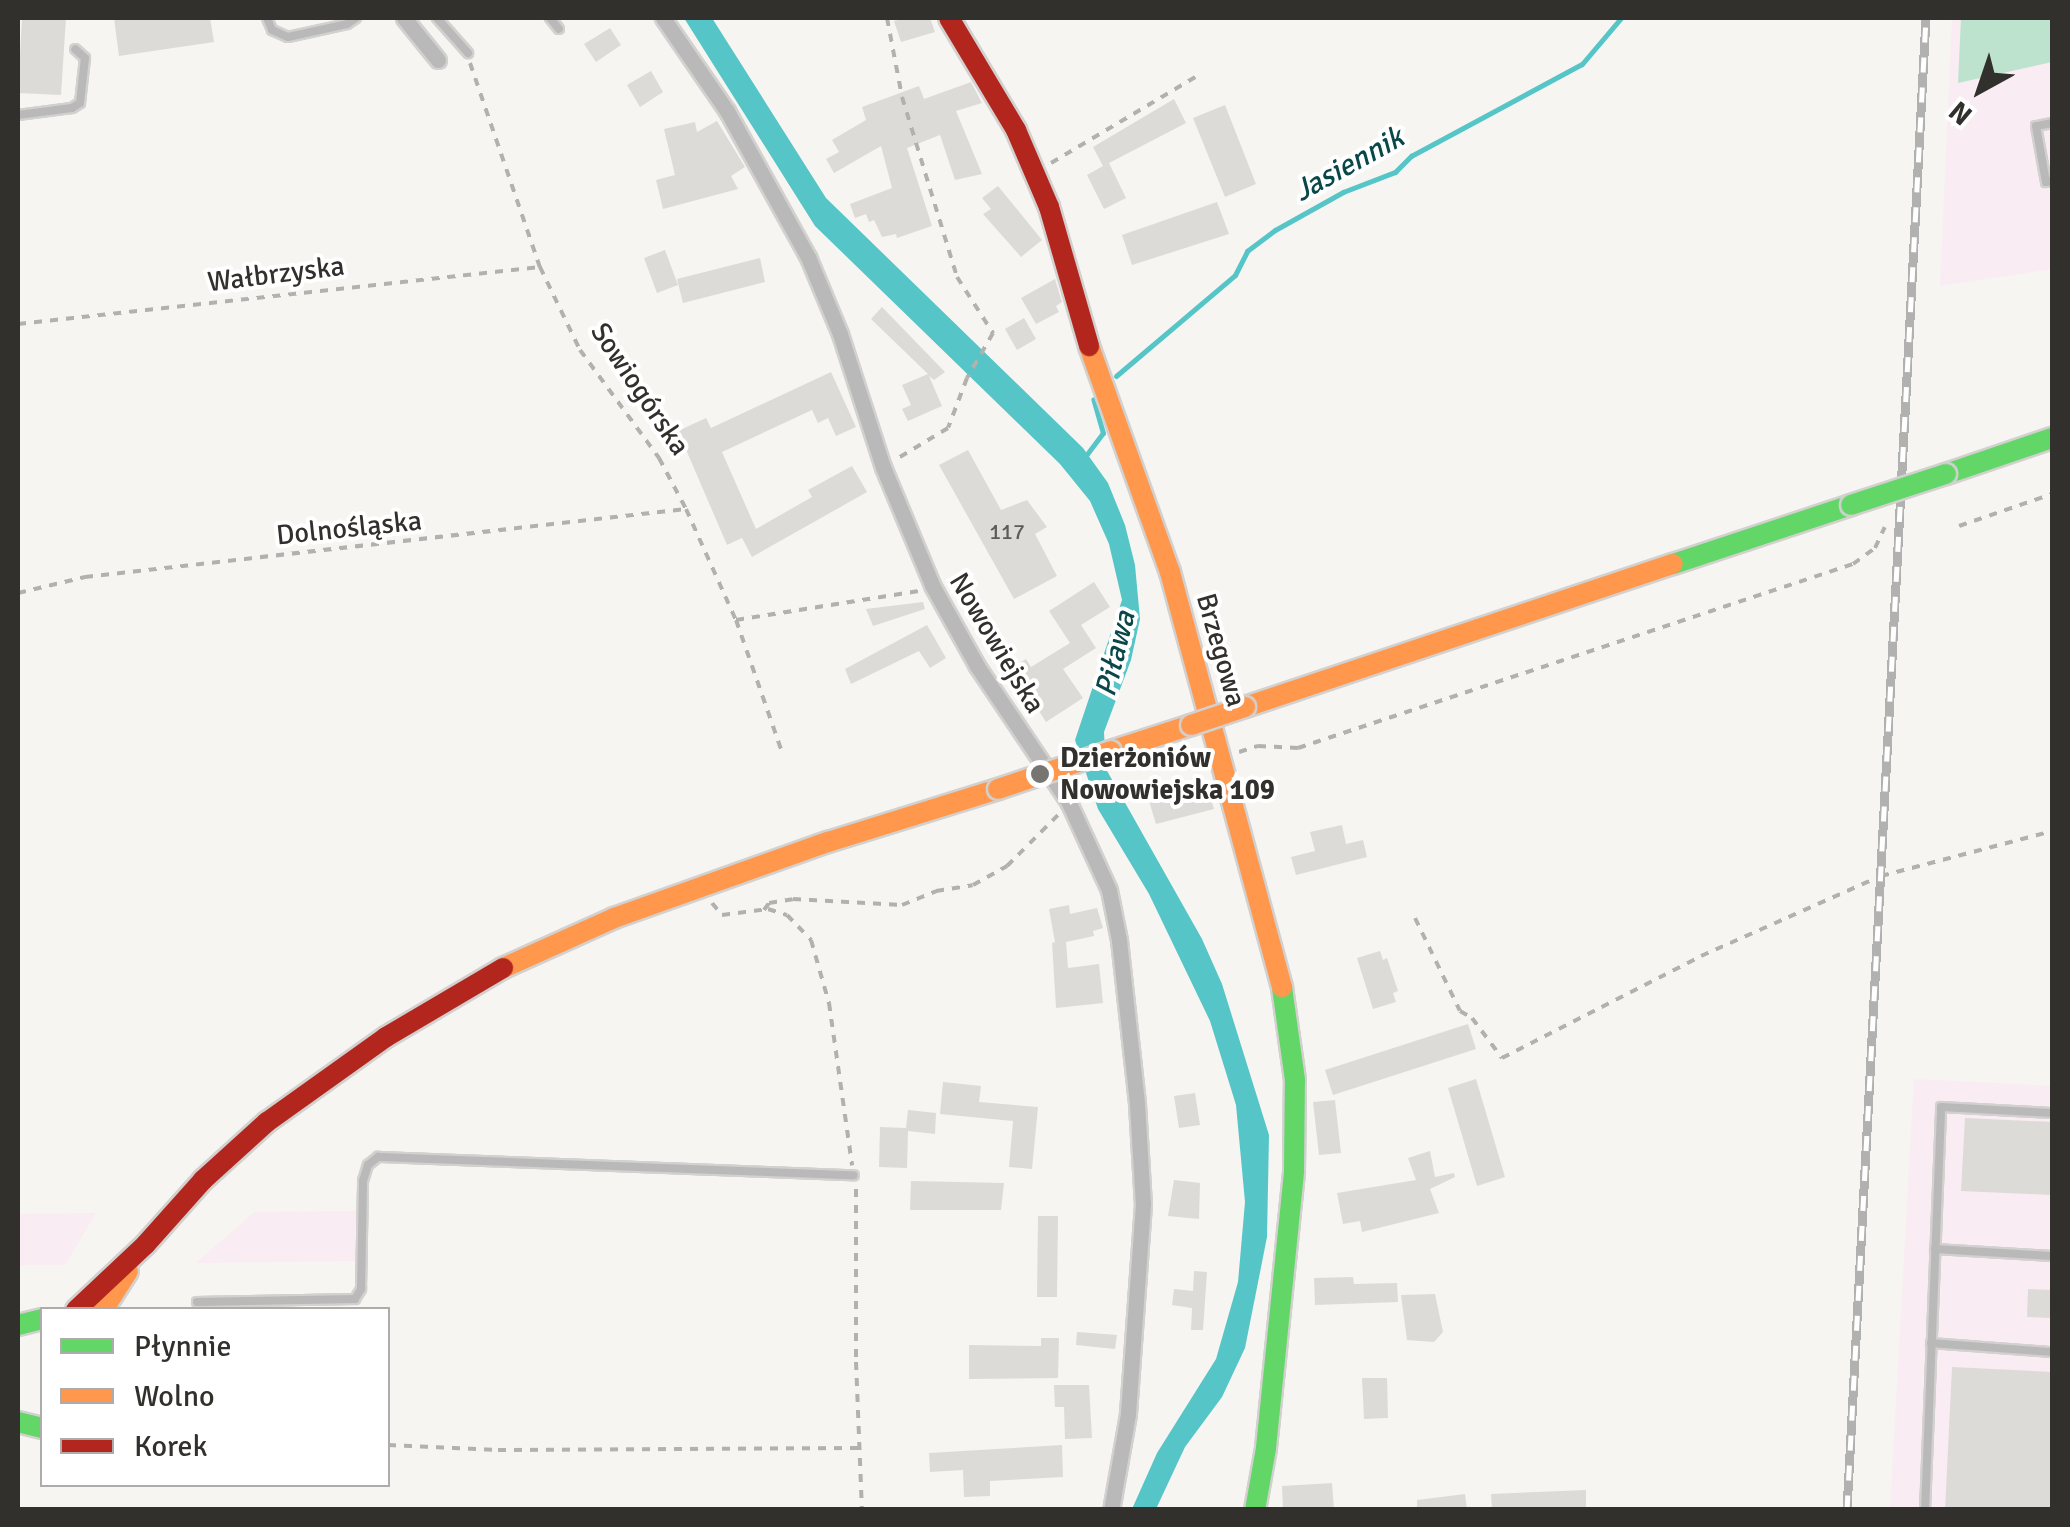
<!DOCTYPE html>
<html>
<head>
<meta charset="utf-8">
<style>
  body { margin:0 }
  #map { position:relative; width:2070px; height:1527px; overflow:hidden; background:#f6f5f1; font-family:Signika,sans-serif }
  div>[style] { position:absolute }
  .industrial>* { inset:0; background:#f9ecf2 }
  .green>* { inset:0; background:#bde3cf }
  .water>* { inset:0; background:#56c5c7 }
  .stream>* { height:5px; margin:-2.5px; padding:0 2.5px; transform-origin:2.5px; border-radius:2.5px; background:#56c5c7 }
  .building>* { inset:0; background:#dddbd8 }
  .path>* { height:4px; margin-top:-2px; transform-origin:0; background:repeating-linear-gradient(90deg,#b1b1b0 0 8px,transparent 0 16px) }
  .roads { filter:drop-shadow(2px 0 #d2d1cf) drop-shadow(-2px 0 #d2d1cf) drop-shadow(0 2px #d2d1cf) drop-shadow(0 -2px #d2d1cf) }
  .lane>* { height:8px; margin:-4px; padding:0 4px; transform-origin:4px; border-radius:4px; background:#b9b9b9 }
  .street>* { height:15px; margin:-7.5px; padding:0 7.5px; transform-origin:7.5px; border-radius:7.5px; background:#b9b9b9 }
  .fast>* { height:20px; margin:-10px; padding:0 10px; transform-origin:10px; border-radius:10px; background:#63d668 }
  .slow>* { height:20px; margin:-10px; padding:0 10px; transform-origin:10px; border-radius:10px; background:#ff974d }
  .jam>* { height:20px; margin:-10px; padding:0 10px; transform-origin:10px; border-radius:10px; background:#b3261e }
  .rail>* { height:9px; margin-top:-4.5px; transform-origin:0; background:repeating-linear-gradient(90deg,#fff 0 15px,#b1b1b0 0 30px); box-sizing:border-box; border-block:2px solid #b1b1b0 }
  .bridges { filter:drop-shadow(2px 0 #d2d1cf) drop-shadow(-2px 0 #d2d1cf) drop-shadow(0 2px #d2d1cf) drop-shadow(0 -2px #d2d1cf) }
  .fast-bridge>* { height:20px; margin:-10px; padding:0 10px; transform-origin:10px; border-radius:10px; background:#63d668 }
  .slow-bridge>* { height:20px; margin:-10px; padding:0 10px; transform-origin:10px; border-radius:10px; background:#ff974d }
  .dots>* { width:28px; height:28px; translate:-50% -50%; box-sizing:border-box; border:5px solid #fff; border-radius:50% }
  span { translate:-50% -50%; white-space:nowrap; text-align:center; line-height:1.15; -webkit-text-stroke:8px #fff; paint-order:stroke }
  .number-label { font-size:22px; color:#5d5b58 }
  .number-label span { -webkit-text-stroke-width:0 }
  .street-label { font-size:28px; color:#32302d }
  .poi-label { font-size:28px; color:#32302d; font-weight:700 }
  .left { translate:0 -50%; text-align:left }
  .water-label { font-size:30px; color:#094749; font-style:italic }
  .frame { position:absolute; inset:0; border:20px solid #32302d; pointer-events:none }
  .legend { position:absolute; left:40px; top:1307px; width:350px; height:180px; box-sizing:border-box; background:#fff; border:2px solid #adacab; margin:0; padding:12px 18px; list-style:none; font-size:30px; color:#32302d }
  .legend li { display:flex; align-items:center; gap:20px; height:50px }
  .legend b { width:50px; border:2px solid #adacab }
  .north { position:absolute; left:1930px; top:40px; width:100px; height:100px; -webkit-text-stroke:8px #fff; paint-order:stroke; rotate:220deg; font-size:28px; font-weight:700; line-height:40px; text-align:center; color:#32302d }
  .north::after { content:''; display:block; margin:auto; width:35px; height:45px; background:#32302d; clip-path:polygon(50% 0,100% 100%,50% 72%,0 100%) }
</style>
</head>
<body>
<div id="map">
  <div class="industrial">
    <div style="clip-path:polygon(1952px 18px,2052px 18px,2052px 269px,1940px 286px)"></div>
    <div style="clip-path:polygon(1914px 1079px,2052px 1086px,2052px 1509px,1890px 1510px)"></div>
    <div style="clip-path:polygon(356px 1211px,356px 1261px,196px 1263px,254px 1212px)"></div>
    <div style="clip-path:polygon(96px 1213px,65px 1265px,18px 1265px,18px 1214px)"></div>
  </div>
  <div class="green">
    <div style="clip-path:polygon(1961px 18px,2052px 18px,2052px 62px,1958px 83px)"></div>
  </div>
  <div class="water">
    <div style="clip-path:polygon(684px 18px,712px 18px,826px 198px,1083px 448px,1108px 483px,1125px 525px,1135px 565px,1140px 619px,1131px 660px,1104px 732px,1106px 769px,1202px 939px,1222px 984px,1269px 1135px,1267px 1237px,1245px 1348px,1222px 1397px,1185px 1447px,1156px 1509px,1132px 1509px,1157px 1453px,1216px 1359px,1238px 1282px,1245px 1202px,1236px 1105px,1210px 1021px,1149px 894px,1098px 809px,1075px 740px,1122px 600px,1109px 544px,1090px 501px,1060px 464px,815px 226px)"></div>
  </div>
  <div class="stream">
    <div style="left:1116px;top:376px;width:156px;rotate:-40.3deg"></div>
    <div style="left:1235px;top:275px;width:27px;rotate:-63deg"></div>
    <div style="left:1247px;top:251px;width:35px;rotate:-37deg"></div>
    <div style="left:1275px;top:230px;width:78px;rotate:-29.2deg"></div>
    <div style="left:1343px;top:192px;width:56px;rotate:-21deg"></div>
    <div style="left:1395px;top:172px;width:23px;rotate:-45deg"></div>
    <div style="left:1411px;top:156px;width:194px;rotate:-28.3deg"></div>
    <div style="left:1582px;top:64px;width:60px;rotate:-49.7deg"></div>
    <div style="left:1084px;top:458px;width:31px;rotate:-53deg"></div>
    <div style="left:1103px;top:433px;width:35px;rotate:-106deg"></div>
  </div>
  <div class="building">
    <div style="clip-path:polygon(22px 18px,66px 18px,61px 95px,18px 93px)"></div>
    <div style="clip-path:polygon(114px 18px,210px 18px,214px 42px,119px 56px)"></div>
    <div style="clip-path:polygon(907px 18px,930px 18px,935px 32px,901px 42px,894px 21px)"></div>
    <div style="clip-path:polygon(610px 28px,621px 45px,596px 62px,584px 44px)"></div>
    <div style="clip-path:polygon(651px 71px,663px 92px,640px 107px,627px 85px)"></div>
    <div style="clip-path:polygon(971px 82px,982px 103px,956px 111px,982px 174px,955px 180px,940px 135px,907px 148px,932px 226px,897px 238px,896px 234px,882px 237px,874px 220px,869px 222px,866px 214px,855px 218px,850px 204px,892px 188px,881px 146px,834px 173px,826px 159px,839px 152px,832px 140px,866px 120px,862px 107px,919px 86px,924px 99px)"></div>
    <div style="clip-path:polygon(1174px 99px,1186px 123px,1109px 163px,1126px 198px,1104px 209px,1087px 175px,1103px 166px,1093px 147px)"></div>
    <div style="clip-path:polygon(1225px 105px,1256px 184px,1225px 197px,1193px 118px)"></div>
    <div style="clip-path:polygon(717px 121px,745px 167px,731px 176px,738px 189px,663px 209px,656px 180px,675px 175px,664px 129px,695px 122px,697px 132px)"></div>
    <div style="clip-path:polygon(998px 186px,1042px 240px,1021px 257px,983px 214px,991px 209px,982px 198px)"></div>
    <div style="clip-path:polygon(1217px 202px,1229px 234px,1132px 265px,1122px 235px)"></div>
    <div style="clip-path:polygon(665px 250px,678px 285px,657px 293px,644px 258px)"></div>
    <div style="clip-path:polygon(760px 258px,765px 282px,683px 303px,677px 279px)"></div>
    <div style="clip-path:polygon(1055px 279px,1062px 302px,1056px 306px,1059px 312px,1036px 324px,1021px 298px)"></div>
    <div style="clip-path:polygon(882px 307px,945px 372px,934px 380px,929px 376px,942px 406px,908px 421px,902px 409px,911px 405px,902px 385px,928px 374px,871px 319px)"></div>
    <div style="clip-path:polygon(1024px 318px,1036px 339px,1017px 350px,1005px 329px)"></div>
    <div style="clip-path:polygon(831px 372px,856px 427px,836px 436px,828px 418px,818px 423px,812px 410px,722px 452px,756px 529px,812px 497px,808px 490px,852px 466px,867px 492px,752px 557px,742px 538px,727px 545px,678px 431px,706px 418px,711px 428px)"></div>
    <div style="clip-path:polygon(968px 450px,1001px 510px,1027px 500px,1047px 527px,1035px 534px,1057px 576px,1014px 599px,939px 465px)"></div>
    <div style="clip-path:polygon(1094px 582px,1110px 607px,1081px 625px,1096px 648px,1063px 669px,1083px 698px,1046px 722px,1011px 668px,1026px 659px,1031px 667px,1070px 643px,1049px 611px)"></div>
    <div style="clip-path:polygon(923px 602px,925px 609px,873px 626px,866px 609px)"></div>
    <div style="clip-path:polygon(927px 625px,946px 658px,930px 668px,919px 651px,851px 684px,845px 669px)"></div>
    <div style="clip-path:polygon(1207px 785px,1214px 809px,1156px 824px,1149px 801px)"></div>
    <div style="clip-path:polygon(1342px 825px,1346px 844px,1363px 840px,1367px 857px,1296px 875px,1291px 857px,1315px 851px,1310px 832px)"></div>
    <div style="clip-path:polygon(1069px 905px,1070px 914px,1097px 908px,1103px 928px,1093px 931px,1094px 936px,1066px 942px,1068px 968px,1099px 964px,1103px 1003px,1056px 1008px,1052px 943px,1055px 942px,1049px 909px)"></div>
    <div style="clip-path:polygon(1380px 951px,1383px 960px,1387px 958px,1398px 991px,1393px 993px,1396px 1002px,1373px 1009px,1357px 958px)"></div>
    <div style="clip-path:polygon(1468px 1024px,1476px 1049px,1333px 1095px,1325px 1070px)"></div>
    <div style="clip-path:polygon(1476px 1079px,1505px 1177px,1477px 1186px,1448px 1088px)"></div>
    <div style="clip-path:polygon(943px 1082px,981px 1086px,979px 1102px,1038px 1107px,1032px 1169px,1009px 1167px,1013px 1121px,940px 1114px)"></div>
    <div style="clip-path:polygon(1195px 1093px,1200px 1125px,1179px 1128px,1174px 1096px)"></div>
    <div style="clip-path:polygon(1335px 1100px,1341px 1153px,1319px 1155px,1313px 1102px)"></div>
    <div style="clip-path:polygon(908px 1110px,936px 1113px,935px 1134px,908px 1131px,907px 1168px,879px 1167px,880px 1127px,906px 1128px)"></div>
    <div style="clip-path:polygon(1965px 1118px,2052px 1122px,2052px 1195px,1961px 1191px)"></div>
    <div style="clip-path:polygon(1430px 1151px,1435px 1177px,1454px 1173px,1455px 1177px,1430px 1189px,1439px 1213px,1362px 1232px,1360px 1221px,1343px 1224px,1337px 1193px,1416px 1180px,1408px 1158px)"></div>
    <div style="clip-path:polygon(1174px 1180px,1200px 1183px,1199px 1219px,1168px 1216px)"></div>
    <div style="clip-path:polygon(911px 1181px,1004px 1183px,1001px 1210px,910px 1210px)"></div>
    <div style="clip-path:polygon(1038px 1216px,1058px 1216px,1057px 1297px,1037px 1297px)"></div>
    <div style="clip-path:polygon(1194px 1271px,1207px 1272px,1203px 1330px,1191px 1330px,1192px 1308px,1172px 1305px,1174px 1289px,1193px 1291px)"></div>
    <div style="clip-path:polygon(1353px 1277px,1354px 1284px,1397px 1283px,1398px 1302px,1315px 1305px,1314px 1278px)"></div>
    <div style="clip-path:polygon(2028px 1289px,2052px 1290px,2052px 1318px,2027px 1317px)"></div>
    <div style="clip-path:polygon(1435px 1294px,1443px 1332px,1434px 1342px,1407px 1340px,1401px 1295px)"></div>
    <div style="clip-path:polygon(1077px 1332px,1117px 1335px,1115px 1349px,1076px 1345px)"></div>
    <div style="clip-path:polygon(1041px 1338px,1059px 1338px,1058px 1378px,969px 1379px,969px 1345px,1041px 1346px)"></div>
    <div style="clip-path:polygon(1952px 1367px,2052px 1372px,2052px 1510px,1945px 1510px)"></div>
    <div style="clip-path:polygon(1362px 1378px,1387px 1378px,1388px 1418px,1364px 1419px)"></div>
    <div style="clip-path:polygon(1054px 1385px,1089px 1385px,1092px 1438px,1065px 1439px,1064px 1407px,1055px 1407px)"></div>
    <div style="clip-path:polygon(1062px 1445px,1063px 1477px,990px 1481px,990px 1496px,964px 1497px,963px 1470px,930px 1472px,929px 1453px)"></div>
    <div style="clip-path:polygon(1332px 1483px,1334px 1510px,1283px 1510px,1282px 1486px)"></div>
    <div style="clip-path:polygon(1586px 1490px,1586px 1510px,1492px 1510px,1491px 1494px)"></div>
    <div style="clip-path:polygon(1465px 1494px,1467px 1510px,1417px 1510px,1417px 1500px)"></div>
  </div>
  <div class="path">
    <div style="left:887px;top:18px;width:80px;rotate:79.2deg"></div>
    <div style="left:902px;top:97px;width:188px;rotate:73deg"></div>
    <div style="left:957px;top:277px;width:67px;rotate:57.3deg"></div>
    <div style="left:993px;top:333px;width:52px;rotate:120deg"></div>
    <div style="left:967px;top:378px;width:53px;rotate:110.8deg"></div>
    <div style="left:948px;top:428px;width:62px;rotate:148.9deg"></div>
    <div style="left:470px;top:63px;width:216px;rotate:71.1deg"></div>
    <div style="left:540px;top:267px;width:92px;rotate:64.3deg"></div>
    <div style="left:580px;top:350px;width:134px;rotate:53.8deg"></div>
    <div style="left:659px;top:458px;width:58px;rotate:62.1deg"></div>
    <div style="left:686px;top:509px;width:122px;rotate:65.8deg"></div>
    <div style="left:736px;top:620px;width:137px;rotate:70.8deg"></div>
    <div style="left:1051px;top:163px;width:168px;rotate:-30.8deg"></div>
    <div style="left:18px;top:324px;width:525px;rotate:-6.23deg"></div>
    <div style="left:1959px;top:526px;width:98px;rotate:-19deg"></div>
    <div style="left:18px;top:593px;width:69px;rotate:-13.4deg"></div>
    <div style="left:85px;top:577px;width:605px;rotate:-6.46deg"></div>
    <div style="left:736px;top:620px;width:185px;rotate:-9deg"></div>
    <div style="left:1239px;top:752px;width:20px;rotate:-18deg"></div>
    <div style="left:1258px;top:746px;width:40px;rotate:2.9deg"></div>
    <div style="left:1298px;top:748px;width:585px;rotate:-18.34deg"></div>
    <div style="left:1853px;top:564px;width:27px;rotate:-36deg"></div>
    <div style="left:1875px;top:548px;width:23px;rotate:-65deg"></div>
    <div style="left:712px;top:903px;width:16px;rotate:50deg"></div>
    <div style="left:722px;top:915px;width:46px;rotate:-7.4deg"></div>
    <div style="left:768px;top:909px;width:20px;rotate:18deg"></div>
    <div style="left:787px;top:915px;width:35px;rotate:46deg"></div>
    <div style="left:811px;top:940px;width:66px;rotate:74.1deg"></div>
    <div style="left:829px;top:1003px;width:164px;rotate:81.9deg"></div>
    <div style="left:764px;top:910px;width:9px;rotate:-54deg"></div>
    <div style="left:769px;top:903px;width:24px;rotate:-9deg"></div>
    <div style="left:793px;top:899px;width:109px;rotate:3.2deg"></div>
    <div style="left:902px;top:905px;width:37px;rotate:-22deg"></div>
    <div style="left:936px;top:891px;width:37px;rotate:-9deg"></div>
    <div style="left:973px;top:885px;width:39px;rotate:-29deg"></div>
    <div style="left:1007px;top:866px;width:74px;rotate:-45deg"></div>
    <div style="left:1415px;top:918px;width:103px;rotate:64.2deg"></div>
    <div style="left:1460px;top:1011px;width:14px;rotate:30deg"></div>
    <div style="left:1472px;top:1018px;width:50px;rotate:53.1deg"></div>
    <div style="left:1502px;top:1058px;width:224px;rotate:-27.1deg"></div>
    <div style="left:1701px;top:956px;width:197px;rotate:-24deg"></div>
    <div style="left:1881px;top:876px;width:177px;rotate:-14.7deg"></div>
    <div style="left:856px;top:1189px;width:173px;rotate:90deg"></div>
    <div style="left:856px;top:1362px;width:148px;rotate:87.7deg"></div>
    <div style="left:388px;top:1445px;width:110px;rotate:2.6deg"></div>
    <div style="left:498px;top:1450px;width:363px;rotate:-0.3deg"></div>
  </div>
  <div class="roads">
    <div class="lane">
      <div style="left:267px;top:18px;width:13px;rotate:67deg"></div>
      <div style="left:272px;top:30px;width:17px;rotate:24deg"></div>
      <div style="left:288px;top:37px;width:60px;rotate:-12.4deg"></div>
      <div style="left:347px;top:24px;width:11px;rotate:-34deg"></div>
      <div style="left:437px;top:18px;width:47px;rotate:48.5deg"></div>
      <div style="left:550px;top:18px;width:14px;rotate:51deg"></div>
      <div style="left:18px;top:115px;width:54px;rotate:-7.4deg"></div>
      <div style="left:72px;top:108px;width:9px;rotate:-32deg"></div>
      <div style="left:80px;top:103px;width:45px;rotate:-83.7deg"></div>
      <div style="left:85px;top:58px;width:13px;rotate:-138deg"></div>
      <div style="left:2052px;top:123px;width:16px;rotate:169deg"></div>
      <div style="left:2036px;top:126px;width:57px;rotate:79.9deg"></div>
      <div style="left:2046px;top:182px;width:6px;rotate:-9deg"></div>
      <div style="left:1935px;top:1249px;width:117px;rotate:3.4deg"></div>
      <div style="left:197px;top:1302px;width:158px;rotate:-1.1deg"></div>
      <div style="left:355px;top:1299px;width:12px;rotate:-59deg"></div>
      <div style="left:361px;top:1289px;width:108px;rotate:-88.9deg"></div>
      <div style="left:363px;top:1181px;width:17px;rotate:-73deg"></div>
      <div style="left:368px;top:1165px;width:13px;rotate:-39deg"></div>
      <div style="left:378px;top:1157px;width:476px;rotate:2.2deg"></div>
      <div style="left:1931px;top:1343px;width:121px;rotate:4.3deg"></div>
      <div style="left:1925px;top:1510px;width:403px;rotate:-87.7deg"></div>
      <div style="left:1941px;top:1107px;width:111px;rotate:3.1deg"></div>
    </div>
    <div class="street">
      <div style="left:404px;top:18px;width:54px;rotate:51deg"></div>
      <div style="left:663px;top:18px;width:113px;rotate:55.5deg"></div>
      <div style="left:727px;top:111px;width:167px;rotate:61deg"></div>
      <div style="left:808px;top:257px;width:83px;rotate:67.4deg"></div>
      <div style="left:840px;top:334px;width:140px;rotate:72.1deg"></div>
      <div style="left:883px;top:467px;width:128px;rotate:67.4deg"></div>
      <div style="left:932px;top:585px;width:93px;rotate:60.9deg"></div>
      <div style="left:977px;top:666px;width:165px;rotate:56.1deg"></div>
      <div style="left:1069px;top:803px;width:96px;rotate:65.3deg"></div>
      <div style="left:1109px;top:890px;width:51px;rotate:78.7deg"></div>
      <div style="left:1119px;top:940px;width:165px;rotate:83.7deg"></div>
      <div style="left:1137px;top:1104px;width:100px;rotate:86.6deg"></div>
      <div style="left:1143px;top:1204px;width:211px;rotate:94.1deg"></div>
      <div style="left:1128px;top:1414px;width:97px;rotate:100deg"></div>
    </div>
    <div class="fast">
      <div style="left:1946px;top:474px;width:112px;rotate:-18.8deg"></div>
      <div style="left:1673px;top:564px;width:188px;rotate:-18.3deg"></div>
      <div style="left:18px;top:1325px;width:25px;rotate:-14deg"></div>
      <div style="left:18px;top:1422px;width:25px;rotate:14deg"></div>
      <div style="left:1255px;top:1510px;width:63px;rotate:-79.9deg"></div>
      <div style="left:1266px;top:1448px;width:279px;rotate:-84.2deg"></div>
      <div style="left:1294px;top:1170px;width:90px;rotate:-89.4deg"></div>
      <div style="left:1295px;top:1080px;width:94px;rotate:-98deg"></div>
    </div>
    <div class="slow">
      <div style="left:1089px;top:346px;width:240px;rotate:70.3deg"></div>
      <div style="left:1170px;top:572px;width:430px;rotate:74.9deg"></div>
      <div style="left:1245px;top:707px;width:451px;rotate:-18.5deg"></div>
      <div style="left:1111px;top:751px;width:84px;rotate:-18deg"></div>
      <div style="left:503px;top:968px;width:122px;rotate:-24.2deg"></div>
      <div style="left:614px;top:918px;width:227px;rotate:-19.6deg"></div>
      <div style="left:828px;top:842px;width:178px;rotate:-17.3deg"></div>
      <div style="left:103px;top:1310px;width:46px;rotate:-57.3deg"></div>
    </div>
    <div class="jam">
      <div style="left:949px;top:18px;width:131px;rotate:59.1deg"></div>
      <div style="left:1016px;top:130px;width:84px;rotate:66.8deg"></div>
      <div style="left:1049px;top:207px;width:145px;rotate:73.9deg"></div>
      <div style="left:76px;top:1310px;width:96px;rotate:-43.3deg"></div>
      <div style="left:146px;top:1244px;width:86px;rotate:-48.3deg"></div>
      <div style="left:203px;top:1180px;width:86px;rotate:-42.2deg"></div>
      <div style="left:267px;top:1122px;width:146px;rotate:-35.5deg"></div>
      <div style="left:386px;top:1037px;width:136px;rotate:-30.5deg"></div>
    </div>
  </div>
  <div class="rail">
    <div style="left:1847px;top:1510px;width:1494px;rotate:-86.97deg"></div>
  </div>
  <div class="bridges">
    <div class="fast-bridge">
      <div style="left:1851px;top:505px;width:100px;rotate:-18.1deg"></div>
    </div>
    <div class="slow-bridge">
      <div style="left:1191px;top:725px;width:57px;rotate:-18.4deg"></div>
      <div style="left:998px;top:789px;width:119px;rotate:-18.6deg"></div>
    </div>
  </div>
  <div class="dots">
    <div style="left:1040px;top:774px;background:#777572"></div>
  </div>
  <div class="number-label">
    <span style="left:1007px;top:532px">117</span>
  </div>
  <div class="street-label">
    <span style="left:276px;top:274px;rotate:-7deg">Wałbrzyska</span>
    <span style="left:640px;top:389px;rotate:56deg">Sowiogórska</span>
    <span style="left:349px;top:528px;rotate:-6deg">Dolnośląska</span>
    <span style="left:997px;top:643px;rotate:59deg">Nowowiejska</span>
    <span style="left:1221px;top:650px;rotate:74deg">Brzegowa</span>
  </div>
  <div class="poi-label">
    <span class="left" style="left:1060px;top:774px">Dzierżoniów<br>Nowowiejska 109</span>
  </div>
  <div class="water-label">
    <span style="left:1349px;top:165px;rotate:-29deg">Jasiennik</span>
    <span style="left:1116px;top:654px;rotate:-76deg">Piława</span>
  </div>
  <div class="frame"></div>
  <ul class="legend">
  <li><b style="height:12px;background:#63d668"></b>Płynnie</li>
  <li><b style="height:12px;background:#ff974d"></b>Wolno</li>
  <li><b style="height:12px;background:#b3261e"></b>Korek</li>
  </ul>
  <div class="north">N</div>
</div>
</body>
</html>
